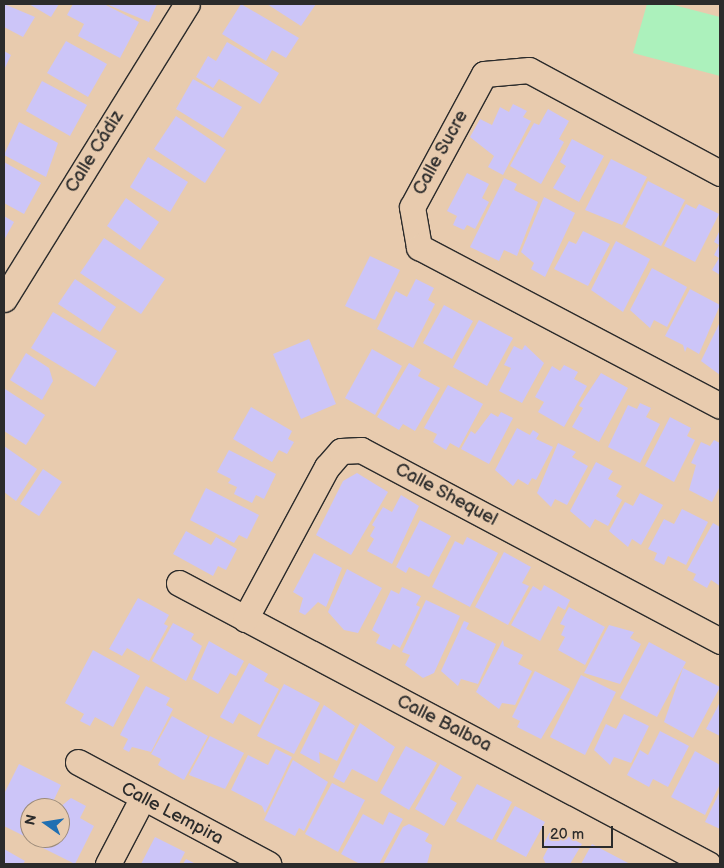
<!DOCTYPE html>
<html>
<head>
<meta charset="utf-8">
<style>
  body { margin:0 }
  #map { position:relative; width:724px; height:868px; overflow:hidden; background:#e8cbae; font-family:"Balsamiq Sans",sans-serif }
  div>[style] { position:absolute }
  .green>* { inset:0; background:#acf1bc }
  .building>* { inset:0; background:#ccc5f8 }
  .roads { filter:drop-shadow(1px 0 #2b2b2b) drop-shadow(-1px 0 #2b2b2b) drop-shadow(0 1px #2b2b2b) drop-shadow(0 -1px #2b2b2b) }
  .minor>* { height:25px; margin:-12.5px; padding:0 12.5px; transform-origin:12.5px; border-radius:12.5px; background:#e8cbae }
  span { translate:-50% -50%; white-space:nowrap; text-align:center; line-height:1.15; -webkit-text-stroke:4px #e8cbae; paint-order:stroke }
  .street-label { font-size:18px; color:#2b2b2b }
  .frame { position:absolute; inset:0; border:5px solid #2b2b2b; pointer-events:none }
  .north { position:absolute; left:20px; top:798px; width:50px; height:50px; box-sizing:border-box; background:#e8cbae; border:1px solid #9c8b7a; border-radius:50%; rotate:283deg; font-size:14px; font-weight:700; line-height:20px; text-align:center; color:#2b2b2b }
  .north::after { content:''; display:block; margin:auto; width:18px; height:22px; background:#1f6fb2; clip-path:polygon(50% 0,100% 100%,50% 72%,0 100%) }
  .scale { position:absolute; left:542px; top:826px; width:71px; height:22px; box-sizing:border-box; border:2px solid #2b2b2b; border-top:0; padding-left:6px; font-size:15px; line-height:18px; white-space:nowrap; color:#2b2b2b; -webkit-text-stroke:4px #e8cbae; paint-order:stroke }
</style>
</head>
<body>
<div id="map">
  <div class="green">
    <div style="clip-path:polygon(647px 4px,670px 4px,720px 17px,720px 76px,633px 53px)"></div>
  </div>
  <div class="building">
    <div style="clip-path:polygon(4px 4px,35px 17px,23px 37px,4px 27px)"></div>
    <div style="clip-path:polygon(29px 4px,59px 4px,51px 17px)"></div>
    <div style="clip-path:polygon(73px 4px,104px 4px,139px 22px,120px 58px,78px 36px,84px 24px,67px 15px)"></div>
    <div style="clip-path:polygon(106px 4px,157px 4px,149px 22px)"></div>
    <div style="clip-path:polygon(241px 4px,299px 38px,286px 58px,272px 50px,266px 61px,222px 34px)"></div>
    <div style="clip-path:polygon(267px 4px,316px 4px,301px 26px)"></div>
    <div style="clip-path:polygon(66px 41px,107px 64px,88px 97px,47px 73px)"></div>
    <div style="clip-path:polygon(227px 42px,279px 73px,260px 104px,219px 79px,213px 88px,196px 77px,208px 56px,216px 61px)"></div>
    <div style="clip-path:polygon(4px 51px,11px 55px,4px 70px)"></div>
    <div style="clip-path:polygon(193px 79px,242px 107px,223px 138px,176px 109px)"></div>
    <div style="clip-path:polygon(42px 81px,87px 105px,70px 136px,26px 111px)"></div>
    <div style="clip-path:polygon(513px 104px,527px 111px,523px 117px,531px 121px,503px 175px,488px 167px,494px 156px,470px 137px,480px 119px,492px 125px,500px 107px,509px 112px)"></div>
    <div style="clip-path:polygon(548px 109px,569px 121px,559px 139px,564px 142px,541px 184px,510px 166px,534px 123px,539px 125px)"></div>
    <div style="clip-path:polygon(176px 116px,226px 150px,205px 183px,154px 149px)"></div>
    <div style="clip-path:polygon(19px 122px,58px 143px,46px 177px,4px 155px)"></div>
    <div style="clip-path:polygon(572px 139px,604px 156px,579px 202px,553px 188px,566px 166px,560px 162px)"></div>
    <div style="clip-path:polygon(148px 157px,188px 182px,170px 212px,130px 187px)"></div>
    <div style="clip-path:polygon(611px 159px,647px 177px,622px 225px,585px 210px)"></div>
    <div style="clip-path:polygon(4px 162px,41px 183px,24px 214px,4px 203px)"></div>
    <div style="clip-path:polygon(467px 173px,489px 184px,482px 198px,489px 202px,475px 229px,467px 225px,464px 230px,453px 225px,457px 216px,447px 211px)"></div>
    <div style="clip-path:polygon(504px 178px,517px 184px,514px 190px,538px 202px,517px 256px,504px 250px,499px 261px,470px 247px)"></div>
    <div style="clip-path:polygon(648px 181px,685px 200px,661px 246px,625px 227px)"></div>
    <div style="clip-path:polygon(544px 197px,575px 213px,545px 277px,531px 269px,534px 263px,521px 252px)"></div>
    <div style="clip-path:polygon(126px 198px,159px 222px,140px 250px,107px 226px)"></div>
    <div style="clip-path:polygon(686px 204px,696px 209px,699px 204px,719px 214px,695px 262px,664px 246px)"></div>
    <div style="clip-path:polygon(4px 216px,14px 222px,4px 240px)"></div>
    <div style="clip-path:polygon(720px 230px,720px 275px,712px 270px,719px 258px,714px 255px,719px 245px,714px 242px)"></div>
    <div style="clip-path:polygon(583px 231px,610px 244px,588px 286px,554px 269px,569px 241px,576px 244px)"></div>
    <div style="clip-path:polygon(104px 238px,165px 279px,141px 314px,80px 273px)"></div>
    <div style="clip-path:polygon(616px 241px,650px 259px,623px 312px,591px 290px)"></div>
    <div style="clip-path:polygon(370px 256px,400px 270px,375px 320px,345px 306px)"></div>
    <div style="clip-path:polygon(652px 268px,687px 287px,667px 327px,654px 320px,650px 328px,630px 310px)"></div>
    <div style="clip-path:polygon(75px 279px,116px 307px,100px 332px,58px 304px)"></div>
    <div style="clip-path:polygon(416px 279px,434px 288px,428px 300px,435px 304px,413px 348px,377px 329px,396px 291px,407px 297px)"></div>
    <div style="clip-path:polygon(690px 289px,720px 305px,699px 354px,687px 347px,685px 352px,683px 345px,665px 336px)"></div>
    <div style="clip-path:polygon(444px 305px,473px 321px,452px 359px,423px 343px)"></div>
    <div style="clip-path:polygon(53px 312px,117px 351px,95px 387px,31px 348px)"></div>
    <div style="clip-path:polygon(479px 320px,513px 338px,487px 386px,453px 367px)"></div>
    <div style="clip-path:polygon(720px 322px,720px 375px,701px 361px)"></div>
    <div style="clip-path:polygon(309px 339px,336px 404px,301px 419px,273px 354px)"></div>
    <div style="clip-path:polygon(525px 345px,544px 363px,522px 403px,499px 391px,511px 368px,504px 365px,514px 346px,522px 350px)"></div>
    <div style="clip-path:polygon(372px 349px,402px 366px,375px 415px,345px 398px)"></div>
    <div style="clip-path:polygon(26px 353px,49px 368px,53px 381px,42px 400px,10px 380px)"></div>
    <div style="clip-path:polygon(409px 363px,421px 370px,418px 376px,440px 388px,415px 431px,403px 424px,399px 430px,377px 417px)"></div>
    <div style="clip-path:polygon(564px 365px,578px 372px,574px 379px,587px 386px,564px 427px,538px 412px,544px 402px,535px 397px,552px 366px,560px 371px)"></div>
    <div style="clip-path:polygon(601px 373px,628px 388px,599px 442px,572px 427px,583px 408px,579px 406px)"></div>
    <div style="clip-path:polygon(448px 385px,483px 404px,459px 448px,450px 443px,446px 450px,433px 442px,437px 434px,424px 428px)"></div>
    <div style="clip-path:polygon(5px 389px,45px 415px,26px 445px,4px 431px)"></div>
    <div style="clip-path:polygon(640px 403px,651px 408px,646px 417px,660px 424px,640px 463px,608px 447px,628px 405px,637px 409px)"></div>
    <div style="clip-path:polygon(251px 407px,292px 431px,288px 439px,294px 442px,287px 454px,279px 450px,272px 462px,233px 439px)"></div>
    <div style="clip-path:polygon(501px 412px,513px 418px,489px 464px,461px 449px,471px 431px,475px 434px,491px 413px,498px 417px)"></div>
    <div style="clip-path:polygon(670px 417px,691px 428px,687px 436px,695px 440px,674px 482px,645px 466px)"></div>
    <div style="clip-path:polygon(517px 428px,530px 435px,533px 430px,539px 434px,536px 439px,553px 447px,536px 480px,532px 478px,528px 485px,518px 479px,513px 486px,495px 470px)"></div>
    <div style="clip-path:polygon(714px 440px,720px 443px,720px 486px,712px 502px,689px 490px,696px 465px,691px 463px,701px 442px,710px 446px)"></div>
    <div style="clip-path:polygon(558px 443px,576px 452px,572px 457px,588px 466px,567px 505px,555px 499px,551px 507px,537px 493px)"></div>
    <div style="clip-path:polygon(4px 446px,37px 469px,16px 501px,4px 492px)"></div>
    <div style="clip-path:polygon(229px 450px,276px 474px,264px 499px,256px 495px,252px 503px,234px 494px,237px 487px,228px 483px,231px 479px,217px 472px)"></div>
    <div style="clip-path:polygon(596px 462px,613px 471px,608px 479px,622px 486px,616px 496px,622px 500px,608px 526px,595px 519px,590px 528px,570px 511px)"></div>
    <div style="clip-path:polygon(43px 469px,62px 482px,39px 516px,20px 504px)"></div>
    <div style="clip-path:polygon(357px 473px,388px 492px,351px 555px,316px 535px,343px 481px)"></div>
    <div style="clip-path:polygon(206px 488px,259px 515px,247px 539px,239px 535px,234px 543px,190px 520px)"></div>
    <div style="clip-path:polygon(640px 493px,663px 505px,641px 545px,632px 539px,628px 547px,609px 531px,625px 502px,633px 506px)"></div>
    <div style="clip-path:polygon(401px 495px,419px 506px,392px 564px,367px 551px,374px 539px,370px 536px,375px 527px,372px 525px,383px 507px,392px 512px)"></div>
    <div style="clip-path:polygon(682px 509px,708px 522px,686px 565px,668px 556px,664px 565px,654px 560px,657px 553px,648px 549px,664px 519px,674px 524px)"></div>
    <div style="clip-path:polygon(420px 520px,451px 536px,429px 577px,409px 567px,406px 573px,396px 567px)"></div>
    <div style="clip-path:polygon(713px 523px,720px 527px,720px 586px,711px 580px,707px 588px,693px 580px,696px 574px,687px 570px)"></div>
    <div style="clip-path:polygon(186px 531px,211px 545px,216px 537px,237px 549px,226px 570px,218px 566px,213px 576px,173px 554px)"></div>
    <div style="clip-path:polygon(467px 537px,498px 553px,470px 607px,432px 587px,455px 541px,463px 545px)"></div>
    <div style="clip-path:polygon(504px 552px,531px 567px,522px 583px,529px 586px,508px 625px,475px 607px)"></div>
    <div style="clip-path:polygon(314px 553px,342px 568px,326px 607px,318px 602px,305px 615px,299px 612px,303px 598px,293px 592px)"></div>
    <div style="clip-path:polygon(347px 569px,382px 588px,358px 633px,344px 630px,328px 612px)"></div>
    <div style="clip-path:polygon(544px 585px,570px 600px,565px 610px,558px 606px,540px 641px,511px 625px,533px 586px,541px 591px)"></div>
    <div style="clip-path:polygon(402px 587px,421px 596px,416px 605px,420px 607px,400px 648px,393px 644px,390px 650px,376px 643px,380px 635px,372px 630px,391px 590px,399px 594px)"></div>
    <div style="clip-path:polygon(138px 598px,169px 615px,164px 624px,168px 626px,149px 661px,127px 648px,122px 656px,109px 649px)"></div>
    <div style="clip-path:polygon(426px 600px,460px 616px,434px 673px,423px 678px,405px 665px,410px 655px,402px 652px)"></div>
    <div style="clip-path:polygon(569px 607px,605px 627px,585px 665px,558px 650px,565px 637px,561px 635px,565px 626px,560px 624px)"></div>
    <div style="clip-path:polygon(464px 621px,469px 623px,466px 629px,496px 644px,478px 684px,461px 679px,458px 686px,441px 671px)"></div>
    <div style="clip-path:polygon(173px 623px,194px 634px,191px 639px,202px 646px,186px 681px,152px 661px)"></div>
    <div style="clip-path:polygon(609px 625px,634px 632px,630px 638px,641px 644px,620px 684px,584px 673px)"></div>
    <div style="clip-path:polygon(503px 640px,504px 646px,523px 655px,518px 664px,532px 671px,515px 705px,502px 703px,499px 709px,476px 692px)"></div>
    <div style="clip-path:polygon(209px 641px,244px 661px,236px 676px,230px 673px,218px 694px,192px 679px)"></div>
    <div style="clip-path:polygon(649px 642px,686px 662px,657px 717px,620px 698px)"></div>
    <div style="clip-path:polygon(93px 650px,140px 676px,113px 727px,95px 717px,90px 726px,80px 721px,84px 714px,65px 703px)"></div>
    <div style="clip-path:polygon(249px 663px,268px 674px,264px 681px,279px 689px,260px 725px,239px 713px,233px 724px,220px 717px)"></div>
    <div style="clip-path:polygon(683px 668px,720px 687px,693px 738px,664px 722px)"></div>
    <div style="clip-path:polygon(535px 671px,570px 689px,541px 739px,517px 727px,520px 721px,512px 717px)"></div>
    <div style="clip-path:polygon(581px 675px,616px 692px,585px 755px,550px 737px)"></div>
    <div style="clip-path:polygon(284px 684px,320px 703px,294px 754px,257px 736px)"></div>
    <div style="clip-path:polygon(146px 686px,170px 698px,166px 705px,173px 709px,151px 752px,132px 747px,129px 752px,123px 749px,128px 739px,120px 735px)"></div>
    <div style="clip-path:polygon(720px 702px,720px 736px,706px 729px)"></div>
    <div style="clip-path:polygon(324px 705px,355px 726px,337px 761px,319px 752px,320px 764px,300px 753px)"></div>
    <div style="clip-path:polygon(624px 714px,649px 726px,631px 763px,614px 757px,610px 765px,594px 750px,606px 724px,616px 729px)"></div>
    <div style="clip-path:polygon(172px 716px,208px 736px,184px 780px,158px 765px,161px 759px,151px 754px)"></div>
    <div style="clip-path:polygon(360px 723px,395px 747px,377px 782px,352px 769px,344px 783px,333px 777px)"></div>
    <div style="clip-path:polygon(660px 731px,689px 746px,668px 787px,653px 779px,649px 787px,627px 775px,640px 750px,648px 755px)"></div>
    <div style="clip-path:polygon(210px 736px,244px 753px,225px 789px,189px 775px)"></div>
    <div style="clip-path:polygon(406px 746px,437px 763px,409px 810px,380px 793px)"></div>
    <div style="clip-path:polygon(276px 749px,292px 757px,265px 813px,262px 806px,231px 790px,248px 755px,268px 765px)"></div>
    <div style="clip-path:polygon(695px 751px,720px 765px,720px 784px,705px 815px,671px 797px)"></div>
    <div style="clip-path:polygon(293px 760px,328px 782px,304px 831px,299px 828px,295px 836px,264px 820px)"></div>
    <div style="clip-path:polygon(19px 764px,61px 785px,50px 808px,30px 808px,34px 841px,4px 826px,4px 794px)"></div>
    <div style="clip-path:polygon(440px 764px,462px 777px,450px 799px,457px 803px,444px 826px,415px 809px)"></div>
    <div style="clip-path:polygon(332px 783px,365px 800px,338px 852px,305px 834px)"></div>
    <div style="clip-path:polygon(477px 784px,512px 802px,492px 840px,456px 821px)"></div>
    <div style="clip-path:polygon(720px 791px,720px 829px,705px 822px)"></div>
    <div style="clip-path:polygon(71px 798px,86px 806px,80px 818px,94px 826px,75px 864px,39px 846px,44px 838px,60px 838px,59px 808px)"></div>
    <div style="clip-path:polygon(515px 806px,545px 822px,526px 857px,496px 841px)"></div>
    <div style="clip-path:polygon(389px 812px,403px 819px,379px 864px,360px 864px,341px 854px,363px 814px,383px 825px)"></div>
    <div style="clip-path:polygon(409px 824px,429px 834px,425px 841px,432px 845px,427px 864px,383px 864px,403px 827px)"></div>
    <div style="clip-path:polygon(552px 828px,582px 844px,570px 864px,546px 864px,543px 858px,548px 848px,543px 845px)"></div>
    <div style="clip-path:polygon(155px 837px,185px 852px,179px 864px,141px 864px)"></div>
    <div style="clip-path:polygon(592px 844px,630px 864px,581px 864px)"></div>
    <div style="clip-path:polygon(4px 849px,25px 861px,23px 864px,4px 864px)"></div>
    <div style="clip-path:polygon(186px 859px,196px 864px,183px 864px)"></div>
  </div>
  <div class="roads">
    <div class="minor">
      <div style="left:720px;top:173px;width:217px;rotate:-151.7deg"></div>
      <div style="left:529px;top:70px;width:45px;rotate:174.9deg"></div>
      <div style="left:484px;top:74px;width:151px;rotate:118.4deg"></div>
      <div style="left:412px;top:207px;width:41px;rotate:80.1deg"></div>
      <div style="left:419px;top:247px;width:340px;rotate:27.8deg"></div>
      <div style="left:4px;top:299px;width:347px;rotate:-58.2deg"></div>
      <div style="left:179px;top:583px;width:599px;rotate:27.98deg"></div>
      <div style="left:245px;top:619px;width:173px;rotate:-61.7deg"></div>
      <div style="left:327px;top:467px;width:21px;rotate:-49deg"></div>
      <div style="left:341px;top:451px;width:20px;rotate:-3deg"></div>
      <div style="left:361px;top:450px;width:407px;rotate:28deg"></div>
      <div style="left:78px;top:762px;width:216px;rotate:28.2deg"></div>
      <div style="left:108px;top:864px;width:73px;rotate:-62.4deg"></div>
    </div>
  </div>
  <div class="street-label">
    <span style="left:95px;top:152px;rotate:-58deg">Calle Cádiz</span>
    <span style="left:441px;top:153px;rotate:-61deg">Calle Sucre</span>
    <span style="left:446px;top:495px;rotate:28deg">Calle Shequel</span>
    <span style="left:444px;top:724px;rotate:27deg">Calle Balboa</span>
    <span style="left:172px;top:814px;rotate:28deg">Calle Lempira</span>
  </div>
  <div class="frame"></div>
  <div class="north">N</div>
  <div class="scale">20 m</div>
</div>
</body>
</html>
